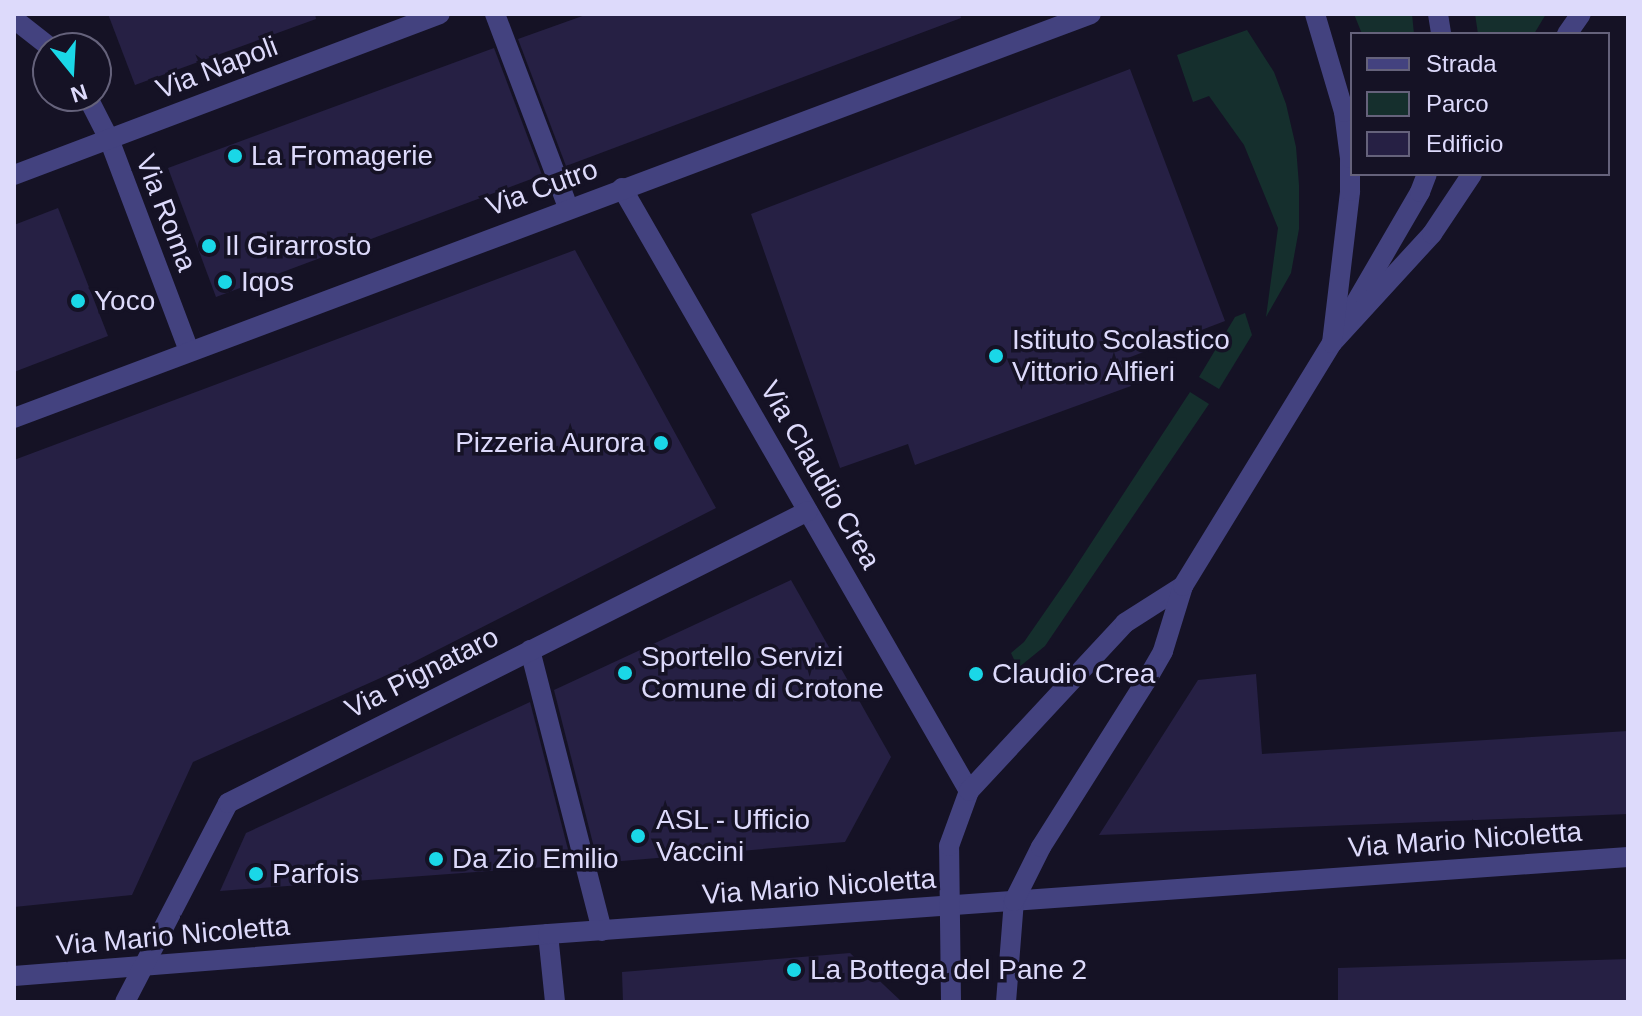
<!DOCTYPE html>
<html>
<head>
<meta charset="utf-8">
<style>
  body { margin:0 }
  #map { position:relative; width:1642px; height:1016px; overflow:hidden; background:#151225; font-family:Helvetica,sans-serif }
  div>[style] { position:absolute }
  .green>* { inset:0; background:#152f2d }
  .building>* { inset:0; background:#262044 }
  .service>* { height:20px; margin:-10px; padding:0 10px; transform-origin:10px; border-radius:10px; background:#43427f }
  .minor>* { height:20px; margin:-10px; padding:0 10px; transform-origin:10px; border-radius:10px; background:#43427f }
  .dots>* { width:22px; height:22px; translate:-50% -50%; box-sizing:border-box; border:4px solid #151225; border-radius:50% }
  span { translate:-50% -50%; white-space:nowrap; text-align:center; line-height:1.15; -webkit-text-stroke:7px #151225; paint-order:stroke }
  .street-label { font-size:28px; color:#dddafb }
  .poi-label { font-size:28px; color:#dddafb }
  .left { translate:0 -50%; text-align:left }
  .right { translate:-100% -50%; text-align:right }
  .frame { position:absolute; inset:0; border:16px solid #dddafb; pointer-events:none }
  .legend { position:absolute; left:1350px; top:32px; width:260px; height:144px; box-sizing:border-box; background:#151225; border:2px solid #65627b; margin:0; padding:10px 14px; list-style:none; font-size:24px; color:#dddafb }
  .legend li { display:flex; align-items:center; gap:16px; height:40px }
  .legend b { width:40px; border:2px solid #65627b }
  .north { position:absolute; left:32px; top:32px; width:80px; height:80px; box-sizing:border-box; background:#151225; border:2px solid #65627b; border-radius:50%; rotate:162deg; font-size:22px; font-weight:700; line-height:32px; text-align:center; color:#dddafb }
  .north::after { content:''; display:block; margin:auto; width:28px; height:36px; background:#1ad7e7; clip-path:polygon(50% 0,100% 100%,50% 72%,0 100%) }
</style>
</head>
<body>
<div id="map">
  <div class="green">
    <div style="clip-path:polygon(1354px 14px,1412px 14px,1414px 34px,1362px 34px)"></div>
    <div style="clip-path:polygon(1475px 14px,1546px 14px,1534px 34px,1478px 34px)"></div>
    <div style="clip-path:polygon(1247px 30px,1274px 72px,1286px 104px,1296px 147px,1299px 185px,1299px 229px,1291px 273px,1266px 317px,1278px 228px,1244px 145px,1209px 96px,1193px 102px,1177px 55px)"></div>
    <div style="clip-path:polygon(1245px 313px,1252px 335px,1219px 389px,1199px 377px,1235px 317px)"></div>
    <div style="clip-path:polygon(1190px 392px,1209px 404px,1045px 646px,1018px 668px,1011px 653px,1024px 642px,1067px 580px)"></div>
  </div>
  <div class="building">
    <div style="clip-path:polygon(108px 14px,315px 14px,316px 19px,135px 85px)"></div>
    <div style="clip-path:polygon(588px 14px,960px 14px,961px 18px,566px 166px,518px 39px)"></div>
    <div style="clip-path:polygon(494px 48px,542px 175px,216px 297px,168px 168px)"></div>
    <div style="clip-path:polygon(1130px 69px,1225px 321px,1120px 361px,1131px 386px,915px 465px,908px 444px,840px 468px,751px 214px)"></div>
    <div style="clip-path:polygon(58px 208px,108px 336px,14px 372px,14px 225px)"></div>
    <div style="clip-path:polygon(575px 250px,716px 508px,396px 671px,193px 762px,132px 895px,14px 907px,14px 460px)"></div>
    <div style="clip-path:polygon(791px 580px,891px 757px,845px 842px,598px 863px,554px 690px)"></div>
    <div style="clip-path:polygon(1256px 674px,1262px 754px,1628px 731px,1628px 814px,1099px 835px,1198px 680px)"></div>
    <div style="clip-path:polygon(530px 702px,572px 865px,220px 891px,246px 833px)"></div>
    <div style="clip-path:polygon(850px 953px,902px 1002px,623px 1002px,622px 972px)"></div>
    <div style="clip-path:polygon(1628px 959px,1628px 1002px,1338px 1002px,1338px 968px)"></div>
  </div>
  <div class="service">
    <div style="left:530px;top:650px;width:290px;rotate:75.6deg"></div>
    <div style="left:548px;top:934px;width:68px;rotate:84.1deg"></div>
  </div>
  <div class="minor">
    <div style="left:495px;top:14px;width:206px;rotate:69.3deg"></div>
    <div style="left:1438px;top:14px;width:20px;rotate:81deg"></div>
    <div style="left:14px;top:19px;width:47px;rotate:38.1deg"></div>
    <div style="left:1567px;top:34px;width:24px;rotate:-55deg"></div>
    <div style="left:87px;top:96px;width:48px;rotate:62.9deg"></div>
    <div style="left:109px;top:139px;width:227px;rotate:69.3deg"></div>
    <div style="left:14px;top:175px;width:455px;rotate:-20.7deg"></div>
    <div style="left:622px;top:188px;width:696px;rotate:60.08deg"></div>
    <div style="left:1352px;top:309px;width:135px;rotate:-59.8deg"></div>
    <div style="left:1420px;top:192px;width:19px;rotate:-69deg"></div>
    <div style="left:1332px;top:343px;width:148px;rotate:-47.5deg"></div>
    <div style="left:1432px;top:234px;width:72px;rotate:-56.3deg"></div>
    <div style="left:14px;top:418px;width:1150px;rotate:-20.56deg"></div>
    <div style="left:14px;top:976px;width:536px;rotate:-4.5deg"></div>
    <div style="left:548px;top:934px;width:1083px;rotate:-4.08deg"></div>
    <div style="left:125px;top:1002px;width:224px;rotate:-62.6deg"></div>
    <div style="left:228px;top:803px;width:649px;rotate:-26.72deg"></div>
    <div style="left:951px;top:1002px;width:156px;rotate:-90.7deg"></div>
    <div style="left:949px;top:846px;width:59px;rotate:-70deg"></div>
    <div style="left:969px;top:791px;width:229px;rotate:-47.1deg"></div>
    <div style="left:1125px;top:623px;width:69px;rotate:-32.5deg"></div>
    <div style="left:1006px;top:1002px;width:101px;rotate:-85.5deg"></div>
    <div style="left:1014px;top:901px;width:60px;rotate:-63.4deg"></div>
    <div style="left:1041px;top:847px;width:196px;rotate:-57.7deg"></div>
    <div style="left:1146px;top:681px;width:34px;rotate:-60deg"></div>
    <div style="left:1163px;top:651px;width:68px;rotate:-72.9deg"></div>
    <div style="left:1183px;top:586px;width:285px;rotate:-58.5deg"></div>
    <div style="left:1332px;top:343px;width:153px;rotate:-83.2deg"></div>
    <div style="left:1350px;top:191px;width:33px;rotate:-90deg"></div>
    <div style="left:1350px;top:158px;width:46px;rotate:-97.4deg"></div>
    <div style="left:1344px;top:112px;width:102px;rotate:-106.5deg"></div>
  </div>
  <div class="dots">
    <div style="left:235px;top:156px;background:#1ad7e7"></div>
    <div style="left:209px;top:246px;background:#1ad7e7"></div>
    <div style="left:225px;top:282px;background:#1ad7e7"></div>
    <div style="left:78px;top:301px;background:#1ad7e7"></div>
    <div style="left:996px;top:356px;background:#1ad7e7"></div>
    <div style="left:661px;top:443px;background:#1ad7e7"></div>
    <div style="left:625px;top:673px;background:#1ad7e7"></div>
    <div style="left:976px;top:674px;background:#1ad7e7"></div>
    <div style="left:638px;top:836px;background:#1ad7e7"></div>
    <div style="left:436px;top:859px;background:#1ad7e7"></div>
    <div style="left:256px;top:874px;background:#1ad7e7"></div>
    <div style="left:794px;top:970px;background:#1ad7e7"></div>
  </div>
  <div class="street-label">
    <span style="left:217px;top:68px;rotate:-21deg">Via Napoli</span>
    <span style="left:542px;top:188px;rotate:-20deg">Via Cutro</span>
    <span style="left:166px;top:213px;rotate:69deg">Via Roma</span>
    <span style="left:820px;top:475px;rotate:60deg">Via Claudio Crea</span>
    <span style="left:422px;top:673px;rotate:-27deg">Via Pignataro</span>
    <span style="left:1465px;top:840px;rotate:-4deg">Via Mario Nicoletta</span>
    <span style="left:819px;top:887px;rotate:-4deg">Via Mario Nicoletta</span>
    <span style="left:173px;top:936px;rotate:-5deg">Via Mario Nicoletta</span>
  </div>
  <div class="poi-label">
    <span class="left" style="left:251px;top:156px">La Fromagerie</span>
    <span class="left" style="left:225px;top:246px">Il Girarrosto</span>
    <span class="left" style="left:241px;top:282px">Iqos</span>
    <span class="left" style="left:94px;top:301px">Yoco</span>
    <span class="left" style="left:1012px;top:356px">Istituto Scolastico<br>Vittorio Alfieri</span>
    <span class="right" style="left:645px;top:443px">Pizzeria Aurora</span>
    <span class="left" style="left:641px;top:673px">Sportello Servizi<br>Comune di Crotone</span>
    <span class="left" style="left:992px;top:674px">Claudio Crea</span>
    <span class="left" style="left:656px;top:836px">ASL - Ufficio<br>Vaccini</span>
    <span class="left" style="left:452px;top:859px">Da Zio Emilio</span>
    <span class="left" style="left:272px;top:874px">Parfois</span>
    <span class="left" style="left:810px;top:970px">La Bottega del Pane 2</span>
  </div>
  <div class="frame"></div>
  <ul class="legend">
  <li><b style="height:10px;background:#43427f"></b>Strada</li>
  <li><b style="height:22px;background:#152f2d"></b>Parco</li>
  <li><b style="height:22px;background:#262044"></b>Edificio</li>
  </ul>
  <div class="north">N</div>
</div>
</body>
</html>
